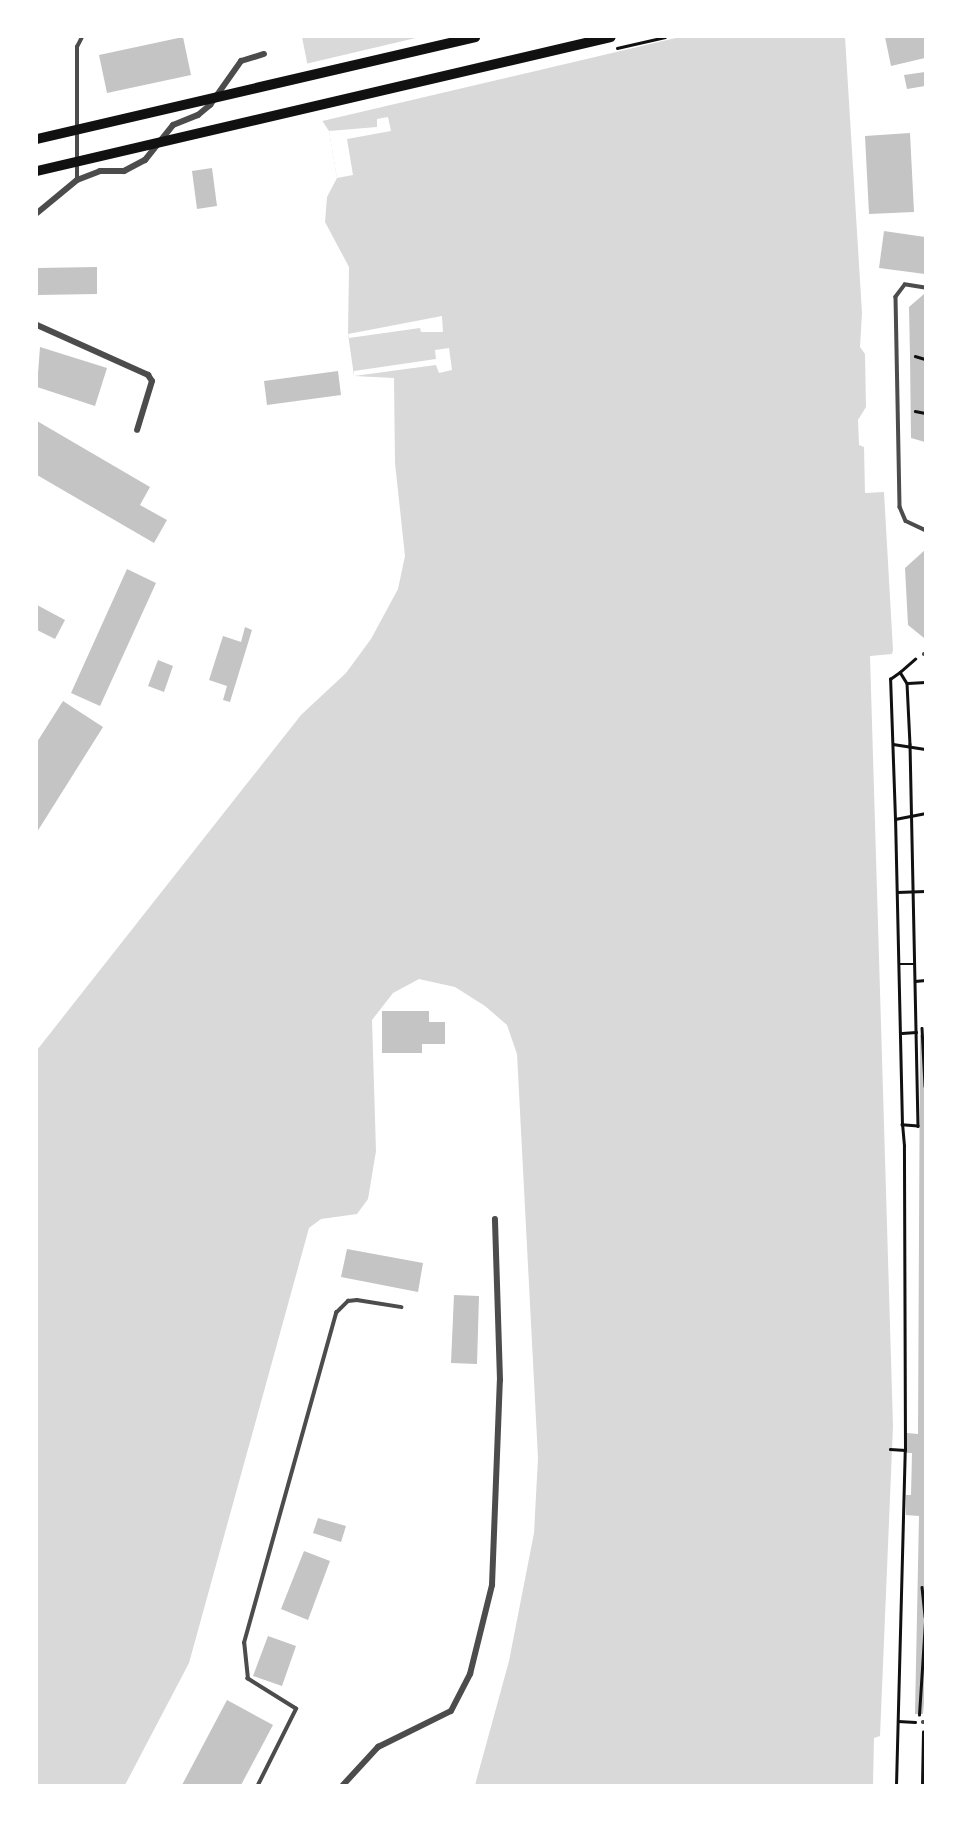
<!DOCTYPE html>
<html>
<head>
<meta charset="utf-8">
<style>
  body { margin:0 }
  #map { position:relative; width:962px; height:1822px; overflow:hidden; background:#fff; font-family:"IBM Plex Serif",serif }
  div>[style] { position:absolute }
  .water>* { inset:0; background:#d9d9d9 }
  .pier>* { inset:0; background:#fff }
  .building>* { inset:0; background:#c4c4c4 }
  .path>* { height:2.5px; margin:-1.25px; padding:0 1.25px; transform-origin:1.25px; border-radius:1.25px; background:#111 }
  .service>* { height:3.5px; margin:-1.75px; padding:0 1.75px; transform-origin:1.75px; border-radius:1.75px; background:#4c4c4c }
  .minor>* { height:6px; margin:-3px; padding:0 3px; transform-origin:3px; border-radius:3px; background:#4c4c4c }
  .primary>* { height:10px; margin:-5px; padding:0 5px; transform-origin:5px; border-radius:5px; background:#111 }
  span { translate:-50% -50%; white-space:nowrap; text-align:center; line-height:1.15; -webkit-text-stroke:5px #fff; paint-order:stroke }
  .frame { position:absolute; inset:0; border:38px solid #fff; pointer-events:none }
</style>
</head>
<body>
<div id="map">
  <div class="water">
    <div style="clip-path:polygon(302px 37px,845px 37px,862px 313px,860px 347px,865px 354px,866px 407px,858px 420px,859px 445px,864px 447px,865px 493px,884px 492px,893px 650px,892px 654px,870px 656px,893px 1426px,880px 1736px,874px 1738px,873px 1785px,475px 1785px,509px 1661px,534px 1533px,538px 1458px,517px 1054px,507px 1025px,485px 1006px,455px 987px,419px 979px,393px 993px,372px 1020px,376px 1151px,368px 1199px,357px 1214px,321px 1219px,309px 1228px,189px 1663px,125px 1785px,37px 1785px,37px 1050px,301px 715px,346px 673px,371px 639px,398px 589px,405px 556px,395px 463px,394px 378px,354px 376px,348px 334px,349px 267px,325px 222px,327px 197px,337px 178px,329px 131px,317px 113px)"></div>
  </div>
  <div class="pier">
    <div style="clip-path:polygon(420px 37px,680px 37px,318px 122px,301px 65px)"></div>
    <div style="clip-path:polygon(388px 117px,391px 131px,347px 139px,353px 175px,337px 178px,329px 131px,377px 127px,377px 119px)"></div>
    <div style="clip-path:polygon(442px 316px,443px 332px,421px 332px,420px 328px,349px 338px,348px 334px)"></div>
    <div style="clip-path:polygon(449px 348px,452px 370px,439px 373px,436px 365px,354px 376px,354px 371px,436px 359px,435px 350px)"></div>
  </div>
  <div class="building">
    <div style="clip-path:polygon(183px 37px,191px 75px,107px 93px,99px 55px)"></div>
    <div style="clip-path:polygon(885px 37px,925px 37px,925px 58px,891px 66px)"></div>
    <div style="clip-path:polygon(925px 72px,925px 86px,907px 89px,904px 75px)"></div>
    <div style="clip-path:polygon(910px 133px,914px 212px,869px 214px,865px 136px)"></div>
    <div style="clip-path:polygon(212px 168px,217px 206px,197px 209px,192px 171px)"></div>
    <div style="clip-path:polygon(884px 231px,925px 237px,925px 274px,879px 268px)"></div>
    <div style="clip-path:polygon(97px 267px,97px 294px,37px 295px,37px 268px)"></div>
    <div style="clip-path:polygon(924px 294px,925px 294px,925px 442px,911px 438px,910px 357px,909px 307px)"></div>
    <div style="clip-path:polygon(40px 347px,107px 368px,95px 406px,37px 387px)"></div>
    <div style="clip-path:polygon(338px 371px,341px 395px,267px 405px,264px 381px)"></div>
    <div style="clip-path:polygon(37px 421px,150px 487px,140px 505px,167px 520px,154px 543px,37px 475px)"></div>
    <div style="clip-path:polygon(925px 550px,925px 638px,924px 638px,908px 625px,905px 568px)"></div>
    <div style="clip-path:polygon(127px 569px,156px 583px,100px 706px,71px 693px)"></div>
    <div style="clip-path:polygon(37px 605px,65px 620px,55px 639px,37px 630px)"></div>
    <div style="clip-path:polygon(245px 627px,252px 630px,230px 702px,223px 700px,227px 686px,209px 680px,223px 636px,241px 642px)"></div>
    <div style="clip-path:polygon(158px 660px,173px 666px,164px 692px,148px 686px)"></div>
    <div style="clip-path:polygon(63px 701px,103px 727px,37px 832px,37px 742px)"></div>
    <div style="clip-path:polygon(382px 1011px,429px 1011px,429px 1022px,445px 1022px,445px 1044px,422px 1044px,422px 1053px,382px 1053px)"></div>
    <div style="clip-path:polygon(920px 1035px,925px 1035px,925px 1692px,923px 1714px,915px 1714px,919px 1516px,906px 1515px,906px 1495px,911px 1495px,912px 1453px,907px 1453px,907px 1433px,918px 1434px)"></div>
    <div style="clip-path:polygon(347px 1249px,423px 1263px,418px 1292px,341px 1277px)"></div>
    <div style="clip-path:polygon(454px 1295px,479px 1296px,477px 1364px,451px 1363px)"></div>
    <div style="clip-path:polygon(318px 1518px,346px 1526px,341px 1542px,313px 1533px)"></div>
    <div style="clip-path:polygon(304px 1551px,330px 1561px,308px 1620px,281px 1609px)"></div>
    <div style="clip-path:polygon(268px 1636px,296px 1646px,282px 1686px,253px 1676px)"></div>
    <div style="clip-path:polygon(227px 1700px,273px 1725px,241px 1785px,182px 1785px)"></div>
  </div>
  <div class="path">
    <div style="left:617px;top:48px;width:49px;rotate:-12.9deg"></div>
    <div style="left:915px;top:356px;width:10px;rotate:17deg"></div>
    <div style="left:915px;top:411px;width:10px;rotate:11deg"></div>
    <div style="left:900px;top:672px;width:20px;rotate:-41deg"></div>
    <div style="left:908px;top:683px;width:17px;rotate:-3deg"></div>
    <div style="left:893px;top:744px;width:32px;rotate:9deg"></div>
    <div style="left:895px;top:819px;width:31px;rotate:-11deg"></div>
    <div style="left:897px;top:892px;width:28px;rotate:-2deg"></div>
    <div style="left:899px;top:964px;width:16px"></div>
    <div style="left:915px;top:981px;width:10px;rotate:-6deg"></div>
    <div style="left:922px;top:1028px;width:58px;rotate:87deg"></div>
    <div style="left:902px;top:1033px;width:14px;rotate:-4deg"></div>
    <div style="left:890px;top:1449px;width:15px;rotate:4deg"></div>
    <div style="left:922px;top:1587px;width:30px;rotate:84deg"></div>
    <div style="left:919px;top:1715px;width:93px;rotate:-86.3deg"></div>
    <div style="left:898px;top:1721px;width:17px;rotate:3deg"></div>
    <div style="left:896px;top:1785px;width:335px;rotate:-88.5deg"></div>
    <div style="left:905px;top:1450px;width:304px;rotate:-90.2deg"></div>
    <div style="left:904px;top:1146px;width:21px;rotate:-95deg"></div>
    <div style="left:902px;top:1125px;width:306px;rotate:-91.3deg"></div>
    <div style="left:895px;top:819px;width:140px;rotate:-92deg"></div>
    <div style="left:890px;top:679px;width:12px;rotate:-35deg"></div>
    <div style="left:900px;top:672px;width:13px;rotate:58deg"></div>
    <div style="left:907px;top:683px;width:61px;rotate:87.2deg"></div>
    <div style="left:910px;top:744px;width:382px;rotate:88.8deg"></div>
    <div style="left:918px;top:1126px;width:16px;rotate:-176deg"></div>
    <div style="left:922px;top:1785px;width:53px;rotate:-88.9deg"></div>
  </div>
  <div class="service">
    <div style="left:77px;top:180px;width:133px;rotate:-90deg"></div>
    <div style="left:77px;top:47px;width:11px;rotate:-63deg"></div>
    <div style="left:925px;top:288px;width:20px;rotate:-171deg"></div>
    <div style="left:905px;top:285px;width:15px;rotate:127deg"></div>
    <div style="left:896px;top:297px;width:210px;rotate:88.9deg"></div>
    <div style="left:900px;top:507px;width:15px;rotate:67deg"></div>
    <div style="left:906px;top:521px;width:21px;rotate:25deg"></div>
    <div style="left:924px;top:654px;width:1px"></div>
    <div style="left:923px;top:1722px;width:2px"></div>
    <div style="left:258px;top:1785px;width:85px;rotate:-63.4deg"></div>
    <div style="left:296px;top:1709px;width:57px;rotate:-148deg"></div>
    <div style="left:248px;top:1679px;width:36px;rotate:-96deg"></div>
    <div style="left:244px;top:1643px;width:343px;rotate:-74.4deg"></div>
    <div style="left:336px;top:1313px;width:17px;rotate:-45deg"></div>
    <div style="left:348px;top:1301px;width:9px;rotate:-6deg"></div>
    <div style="left:357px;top:1300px;width:45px;rotate:9deg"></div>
  </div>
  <div class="minor">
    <div style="left:37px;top:213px;width:52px;rotate:-39.5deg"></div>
    <div style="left:77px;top:180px;width:25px;rotate:-21deg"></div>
    <div style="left:100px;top:171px;width:24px"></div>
    <div style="left:124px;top:171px;width:24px;rotate:-28deg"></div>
    <div style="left:145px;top:160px;width:45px;rotate:-51.3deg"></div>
    <div style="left:173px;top:125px;width:27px;rotate:-22deg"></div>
    <div style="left:198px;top:115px;width:16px;rotate:-40deg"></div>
    <div style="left:210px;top:105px;width:54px;rotate:-54.8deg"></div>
    <div style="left:241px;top:61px;width:24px;rotate:-17deg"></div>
    <div style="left:37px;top:325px;width:122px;rotate:24.2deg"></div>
    <div style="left:148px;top:375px;width:7px;rotate:56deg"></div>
    <div style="left:152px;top:381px;width:51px;rotate:107deg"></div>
    <div style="left:343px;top:1785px;width:52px;rotate:-47.4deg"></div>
    <div style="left:378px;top:1747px;width:81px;rotate:-26.3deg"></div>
    <div style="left:451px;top:1711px;width:42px;rotate:-62.8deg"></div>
    <div style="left:470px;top:1674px;width:92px;rotate:-76.1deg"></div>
    <div style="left:492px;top:1585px;width:205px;rotate:-87.8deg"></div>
    <div style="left:500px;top:1380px;width:161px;rotate:-91.8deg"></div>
  </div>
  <div class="primary">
    <div style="left:37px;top:139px;width:450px;rotate:-13.1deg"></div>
    <div style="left:37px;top:171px;width:589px;rotate:-13.14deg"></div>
  </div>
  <div class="frame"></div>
</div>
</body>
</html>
